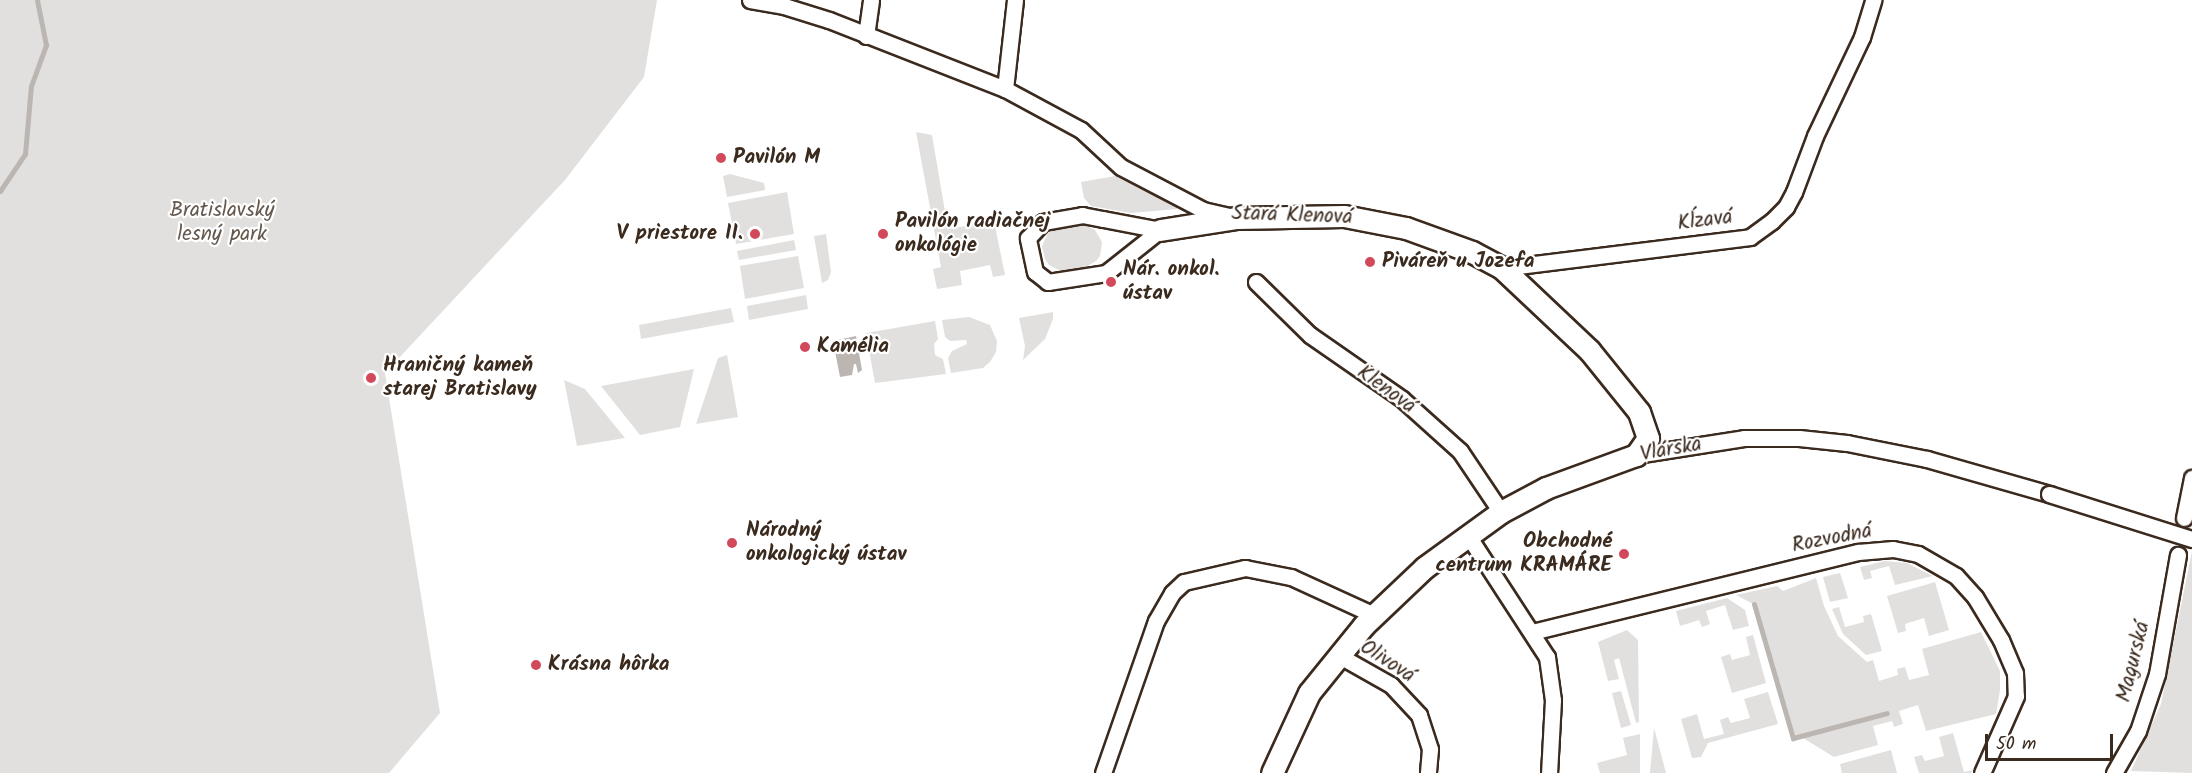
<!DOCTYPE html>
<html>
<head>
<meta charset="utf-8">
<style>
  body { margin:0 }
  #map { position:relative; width:2192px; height:773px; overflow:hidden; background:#fff; font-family:Kalam,sans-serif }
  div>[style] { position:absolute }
  .green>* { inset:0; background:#e2e0de }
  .water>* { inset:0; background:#bcb6b3 }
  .stream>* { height:5px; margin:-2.5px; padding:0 2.5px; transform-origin:2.5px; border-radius:2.5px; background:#bcb6b3 }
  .roads { filter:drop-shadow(2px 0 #3b2a1e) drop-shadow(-2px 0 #3b2a1e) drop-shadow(0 2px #3b2a1e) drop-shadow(0 -2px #3b2a1e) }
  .street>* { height:15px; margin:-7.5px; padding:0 7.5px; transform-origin:7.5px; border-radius:7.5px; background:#fff }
  .secondary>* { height:21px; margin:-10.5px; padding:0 10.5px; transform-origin:10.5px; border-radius:10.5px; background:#fff }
  .bridges { filter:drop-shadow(2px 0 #3b2a1e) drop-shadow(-2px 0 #3b2a1e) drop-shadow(0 2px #3b2a1e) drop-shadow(0 -2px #3b2a1e) }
  .street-bridge>* { height:15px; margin:-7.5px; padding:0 7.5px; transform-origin:7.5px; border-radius:7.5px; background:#fff }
  .dots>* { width:16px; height:16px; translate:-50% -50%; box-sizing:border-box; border:3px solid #fff; border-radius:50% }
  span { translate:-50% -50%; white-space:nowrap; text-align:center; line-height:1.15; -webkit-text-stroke:4.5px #fff; paint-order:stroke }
  .poi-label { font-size:21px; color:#3b2a1e; font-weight:700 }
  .left { translate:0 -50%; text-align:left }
  .right { translate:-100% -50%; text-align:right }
  .park-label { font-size:21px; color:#65584e }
  .street-label { font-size:21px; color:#3b2a1e }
  .scale { position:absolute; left:1985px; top:734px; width:128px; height:27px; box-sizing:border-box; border:3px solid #3b2a1e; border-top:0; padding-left:8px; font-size:18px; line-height:21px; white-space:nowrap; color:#3b2a1e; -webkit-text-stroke:4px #fff; paint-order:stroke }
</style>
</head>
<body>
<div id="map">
  <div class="green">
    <div style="clip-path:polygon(0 0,657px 0,644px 77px,565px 180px,385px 373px,440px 713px,389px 773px,0 773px)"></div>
    <div style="clip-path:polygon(916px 132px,932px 135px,948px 229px,994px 221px,1005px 275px,993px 277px,990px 265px,960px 271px,962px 285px,937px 289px,933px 269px,941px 267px)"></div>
    <div style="clip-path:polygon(730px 174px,764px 183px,765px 190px,727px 197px,723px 176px)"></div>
    <div style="clip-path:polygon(1115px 176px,1177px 207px,1177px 209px,1131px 213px,1091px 206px,1084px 198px,1081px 182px)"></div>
    <div style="clip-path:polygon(787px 192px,794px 234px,736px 244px,728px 203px)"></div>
    <div style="clip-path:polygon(1083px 224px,1095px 230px,1102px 242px,1100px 256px,1096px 261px,1084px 268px,1068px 271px,1061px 271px,1049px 265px,1045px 259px,1042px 246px,1048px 233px,1060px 227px)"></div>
    <div style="clip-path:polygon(826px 234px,831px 272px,828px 280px,822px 283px,814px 236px)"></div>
    <div style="clip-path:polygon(794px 240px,796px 250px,739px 260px,737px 251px)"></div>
    <div style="clip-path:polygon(798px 256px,804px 288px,745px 299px,740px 266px)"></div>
    <div style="clip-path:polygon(806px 295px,808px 309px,749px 320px,747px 306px)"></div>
    <div style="clip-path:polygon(731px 308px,734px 322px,641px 339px,639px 325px)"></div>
    <div style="clip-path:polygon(1053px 312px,1053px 319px,1045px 339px,1023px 360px,1025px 346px,1019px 318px)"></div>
    <div style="clip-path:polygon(969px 317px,990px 325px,997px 341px,996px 352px,990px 362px,983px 368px,951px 373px,948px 358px,952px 351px,967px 344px,966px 340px,950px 341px,945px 337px,942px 320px)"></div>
    <div style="clip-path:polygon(935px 321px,938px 339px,934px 344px,935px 355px,943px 359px,946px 374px,875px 383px,866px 333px)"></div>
    <div style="clip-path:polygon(727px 355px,738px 417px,696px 424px,718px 358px)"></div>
    <div style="clip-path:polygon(694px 369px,680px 427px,640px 435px,601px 386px)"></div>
    <div style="clip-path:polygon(564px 380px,585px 389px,625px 438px,577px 446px)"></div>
    <div style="clip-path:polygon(2192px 551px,2192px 773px,2131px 771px,2161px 704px)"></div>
    <div style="clip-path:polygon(1885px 561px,1907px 563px,1933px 576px,1895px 585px,1889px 566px,1870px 571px,1872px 578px,1864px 580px,1860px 567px)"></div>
    <div style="clip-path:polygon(1840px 573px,1848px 598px,1830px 602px,1823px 577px)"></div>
    <div style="clip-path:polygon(1816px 578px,1824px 606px,1838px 636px,1867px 662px,1873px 660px,1879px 681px,1898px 675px,1897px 669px,1905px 667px,1909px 680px,1929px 675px,1922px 649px,1981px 632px,2000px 671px,2000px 690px,1996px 714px,1926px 731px,1918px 705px,1899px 711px,1903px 724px,1894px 727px,1892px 721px,1873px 726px,1878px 745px,1834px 757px,1803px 738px,1794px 741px,1753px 604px,1736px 595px,1777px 586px,1783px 591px)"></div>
    <div style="clip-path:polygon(1935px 582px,1949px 630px,1929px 636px,1924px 618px,1905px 624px,1906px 631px,1898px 633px,1887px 596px)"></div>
    <div style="clip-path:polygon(1727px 598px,1745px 610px,1749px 626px,1733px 630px,1725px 605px,1706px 611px,1710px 624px,1702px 627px,1699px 620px,1680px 626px,1676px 611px)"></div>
    <div style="clip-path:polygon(1839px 607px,1845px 627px,1864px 622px,1863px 616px,1871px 614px,1882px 651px,1866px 655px,1843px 634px,1832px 609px)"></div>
    <div style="clip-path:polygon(1627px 630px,1638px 640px,1639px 722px,1636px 723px,1619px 658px,1614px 660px,1619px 679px,1608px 681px,1598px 642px)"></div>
    <div style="clip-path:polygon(1753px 635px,1766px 683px,1732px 693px,1721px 657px,1730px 654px,1732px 660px,1750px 655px,1746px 637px)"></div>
    <div style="clip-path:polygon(1621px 691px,1631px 725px,1621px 728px,1612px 693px)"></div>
    <div style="clip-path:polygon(1768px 692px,1778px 724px,1708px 743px,1701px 757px,1692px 758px,1681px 719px,1697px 714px,1704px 739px,1724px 734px,1720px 720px,1728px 717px,1731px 723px,1750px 718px,1744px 699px)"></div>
    <div style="clip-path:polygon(1654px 728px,1666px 773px,1650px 773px)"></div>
    <div style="clip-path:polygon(1953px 733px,1964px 772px,1973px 770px,1971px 773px,1919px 773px,1914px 757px,1922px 755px,1925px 761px,1944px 756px,1939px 737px)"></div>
    <div style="clip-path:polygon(1640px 734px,1640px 773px,1600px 773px,1597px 763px,1627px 755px,1623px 738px)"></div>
    <div style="clip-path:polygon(1891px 750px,1897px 773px,1842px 773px,1840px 764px)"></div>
  </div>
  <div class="water">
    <div style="clip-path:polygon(856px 336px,862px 370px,858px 373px,856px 364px,854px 364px,852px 375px,840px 377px,833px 341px)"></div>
  </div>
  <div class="stream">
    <div style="left:0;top:191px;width:45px;rotate:-56deg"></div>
    <div style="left:25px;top:154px;width:68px;rotate:-85deg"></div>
    <div style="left:31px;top:86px;width:44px;rotate:-69.9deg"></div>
    <div style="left:46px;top:45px;width:46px;rotate:-101.3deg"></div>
    <div style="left:1754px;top:604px;width:140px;rotate:73.8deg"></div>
    <div style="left:1793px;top:738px;width:97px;rotate:-14.9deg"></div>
  </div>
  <div class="roads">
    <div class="street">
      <div style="left:750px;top:0;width:35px;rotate:10deg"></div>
      <div style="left:784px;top:6px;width:47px;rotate:17.3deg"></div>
      <div style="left:829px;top:20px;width:189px;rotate:21.4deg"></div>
      <div style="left:1005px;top:89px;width:86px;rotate:28.3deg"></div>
      <div style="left:1081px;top:130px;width:54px;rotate:42.8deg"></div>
      <div style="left:1121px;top:167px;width:93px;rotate:27.7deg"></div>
      <div style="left:1203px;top:210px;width:27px;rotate:13deg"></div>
      <div style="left:866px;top:36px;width:36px;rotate:-82deg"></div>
      <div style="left:1005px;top:89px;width:90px;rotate:-83.6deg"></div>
      <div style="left:1082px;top:215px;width:21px;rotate:11deg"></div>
      <div style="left:1103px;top:219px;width:58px;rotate:10.9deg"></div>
      <div style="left:1160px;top:230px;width:69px;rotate:141.5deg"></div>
      <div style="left:1106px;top:273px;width:59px;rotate:171.2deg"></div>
      <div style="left:1048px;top:282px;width:16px;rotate:-142deg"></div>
      <div style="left:1035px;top:272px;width:35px;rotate:-102deg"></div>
      <div style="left:1028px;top:238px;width:22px;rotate:-47deg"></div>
      <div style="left:1043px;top:222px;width:40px;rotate:-10deg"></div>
      <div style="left:1502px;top:268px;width:250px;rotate:-7.1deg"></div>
      <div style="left:1750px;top:237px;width:27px;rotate:-36deg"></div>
      <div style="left:1772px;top:221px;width:20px;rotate:-45deg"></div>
      <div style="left:1786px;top:207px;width:17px;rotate:-62deg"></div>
      <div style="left:1794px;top:192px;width:60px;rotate:-69.4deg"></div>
      <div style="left:1815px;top:136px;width:110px;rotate:-64.6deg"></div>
      <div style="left:1862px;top:37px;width:39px;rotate:-73deg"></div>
      <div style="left:1256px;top:282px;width:76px;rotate:44.5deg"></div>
      <div style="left:1310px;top:335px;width:112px;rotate:34.8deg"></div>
      <div style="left:1402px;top:399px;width:78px;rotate:41.9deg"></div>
      <div style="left:1460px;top:451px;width:73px;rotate:56.1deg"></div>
      <div style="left:1636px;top:455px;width:109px;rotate:-8.9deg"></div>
      <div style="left:1744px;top:438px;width:55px"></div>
      <div style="left:1799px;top:438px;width:48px;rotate:5.9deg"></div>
      <div style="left:1847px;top:443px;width:82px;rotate:11.3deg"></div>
      <div style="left:1927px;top:459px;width:127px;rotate:16deg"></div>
      <div style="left:2184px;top:518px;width:41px;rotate:-78.7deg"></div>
      <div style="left:1467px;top:534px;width:147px;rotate:57deg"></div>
      <div style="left:1547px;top:657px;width:43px;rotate:82.1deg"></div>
      <div style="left:1553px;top:700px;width:73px;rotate:93.1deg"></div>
      <div style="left:1532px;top:632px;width:336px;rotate:-13.8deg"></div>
      <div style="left:1858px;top:552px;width:35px;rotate:-5deg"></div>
      <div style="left:1893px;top:549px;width:25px;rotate:11deg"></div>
      <div style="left:1918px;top:554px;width:44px;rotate:30.1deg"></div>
      <div style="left:1956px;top:576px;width:28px;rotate:48deg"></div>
      <div style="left:1975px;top:597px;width:50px;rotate:58.8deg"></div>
      <div style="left:2001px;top:640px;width:36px;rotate:67deg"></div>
      <div style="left:2015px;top:673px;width:23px;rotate:88deg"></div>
      <div style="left:2016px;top:696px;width:84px;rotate:113.8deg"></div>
      <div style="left:1338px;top:655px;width:61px;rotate:29.5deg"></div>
      <div style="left:1391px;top:685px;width:41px;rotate:47deg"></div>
      <div style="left:1419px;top:715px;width:36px;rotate:72deg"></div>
      <div style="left:1430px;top:749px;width:24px;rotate:95deg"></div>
      <div style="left:1103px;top:773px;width:161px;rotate:-70.8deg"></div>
      <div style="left:1156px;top:621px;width:32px;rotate:-60deg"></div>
      <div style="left:1172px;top:593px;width:16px;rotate:-43deg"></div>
      <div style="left:1184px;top:582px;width:63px;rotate:-12.9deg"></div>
      <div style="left:1245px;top:568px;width:47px;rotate:11.1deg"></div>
      <div style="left:1291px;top:577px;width:91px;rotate:24.6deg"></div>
      <div style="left:2114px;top:773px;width:48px;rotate:-60.3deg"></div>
      <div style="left:2138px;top:731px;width:60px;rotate:-71.6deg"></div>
      <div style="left:2157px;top:674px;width:121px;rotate:-80deg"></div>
    </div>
    <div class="secondary">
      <div style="left:1160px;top:230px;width:78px;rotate:-8.9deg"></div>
      <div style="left:1237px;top:218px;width:107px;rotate:-1.1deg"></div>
      <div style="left:1344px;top:216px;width:63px;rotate:11deg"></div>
      <div style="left:1406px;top:228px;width:70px;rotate:20deg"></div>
      <div style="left:1472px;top:252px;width:34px;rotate:28deg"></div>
      <div style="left:1502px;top:268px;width:120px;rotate:43.3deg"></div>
      <div style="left:1589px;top:350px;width:80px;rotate:51.1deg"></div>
      <div style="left:1639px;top:412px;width:28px;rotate:71deg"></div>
      <div style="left:1648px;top:438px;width:21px;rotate:125deg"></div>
      <div style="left:1636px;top:455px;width:96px;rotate:159.9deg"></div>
      <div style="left:1546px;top:488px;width:51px;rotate:151.9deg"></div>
      <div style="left:1501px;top:512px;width:95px;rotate:144deg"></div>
      <div style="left:1424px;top:568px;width:83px;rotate:136.5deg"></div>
      <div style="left:1364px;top:625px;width:87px;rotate:129deg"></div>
      <div style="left:1309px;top:693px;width:88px;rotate:114.8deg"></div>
    </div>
  </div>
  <div class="bridges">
    <div class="street-bridge">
      <div style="left:2049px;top:494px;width:150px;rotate:17.5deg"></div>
    </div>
  </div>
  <div class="dots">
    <div style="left:721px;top:158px;background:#d1495b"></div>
    <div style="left:755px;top:234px;background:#d1495b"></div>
    <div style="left:883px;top:234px;background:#d1495b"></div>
    <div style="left:1370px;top:262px;background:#d1495b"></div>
    <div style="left:1111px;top:282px;background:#d1495b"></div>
    <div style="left:805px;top:347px;background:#d1495b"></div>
    <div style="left:371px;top:378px;background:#d1495b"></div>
    <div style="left:732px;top:543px;background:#d1495b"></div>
    <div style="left:1624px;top:554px;background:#d1495b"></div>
    <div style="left:536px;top:665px;background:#d1495b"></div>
  </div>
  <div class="poi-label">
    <span class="left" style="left:733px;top:158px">Pavilón M</span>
    <span class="left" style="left:895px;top:234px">Pavilón radiačnej<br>onkológie</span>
    <span class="right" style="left:743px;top:234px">V priestore II.</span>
    <span class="left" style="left:1382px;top:262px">Piváreň u Jozefa</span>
    <span class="left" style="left:1123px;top:282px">Nár. onkol.<br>ústav</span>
    <span class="left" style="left:817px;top:347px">Kamélia</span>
    <span class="left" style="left:383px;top:378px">Hraničný kameň<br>starej Bratislavy</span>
    <span class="left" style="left:746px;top:543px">Národný<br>onkologický ústav</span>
    <span class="right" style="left:1612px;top:554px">Obchodné<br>centrum KRAMÁRE</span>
    <span class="left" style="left:548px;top:665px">Krásna hôrka</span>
  </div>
  <div class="park-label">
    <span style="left:222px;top:223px">Bratislavský<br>lesný park</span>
  </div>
  <div class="street-label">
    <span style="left:1292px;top:216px;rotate:2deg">Stará Klenová</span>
    <span style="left:1705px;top:221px;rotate:-7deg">Kĺzavá</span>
    <span style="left:1386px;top:390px;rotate:36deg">Klenová</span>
    <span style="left:1671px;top:450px;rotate:-10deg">Vlárska</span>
    <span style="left:1832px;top:539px;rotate:-11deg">Rozvodná</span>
    <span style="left:1387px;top:662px;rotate:33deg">Olivová</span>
    <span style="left:2134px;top:662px;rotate:-76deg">Magurská</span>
  </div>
  <div class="scale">50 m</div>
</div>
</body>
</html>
